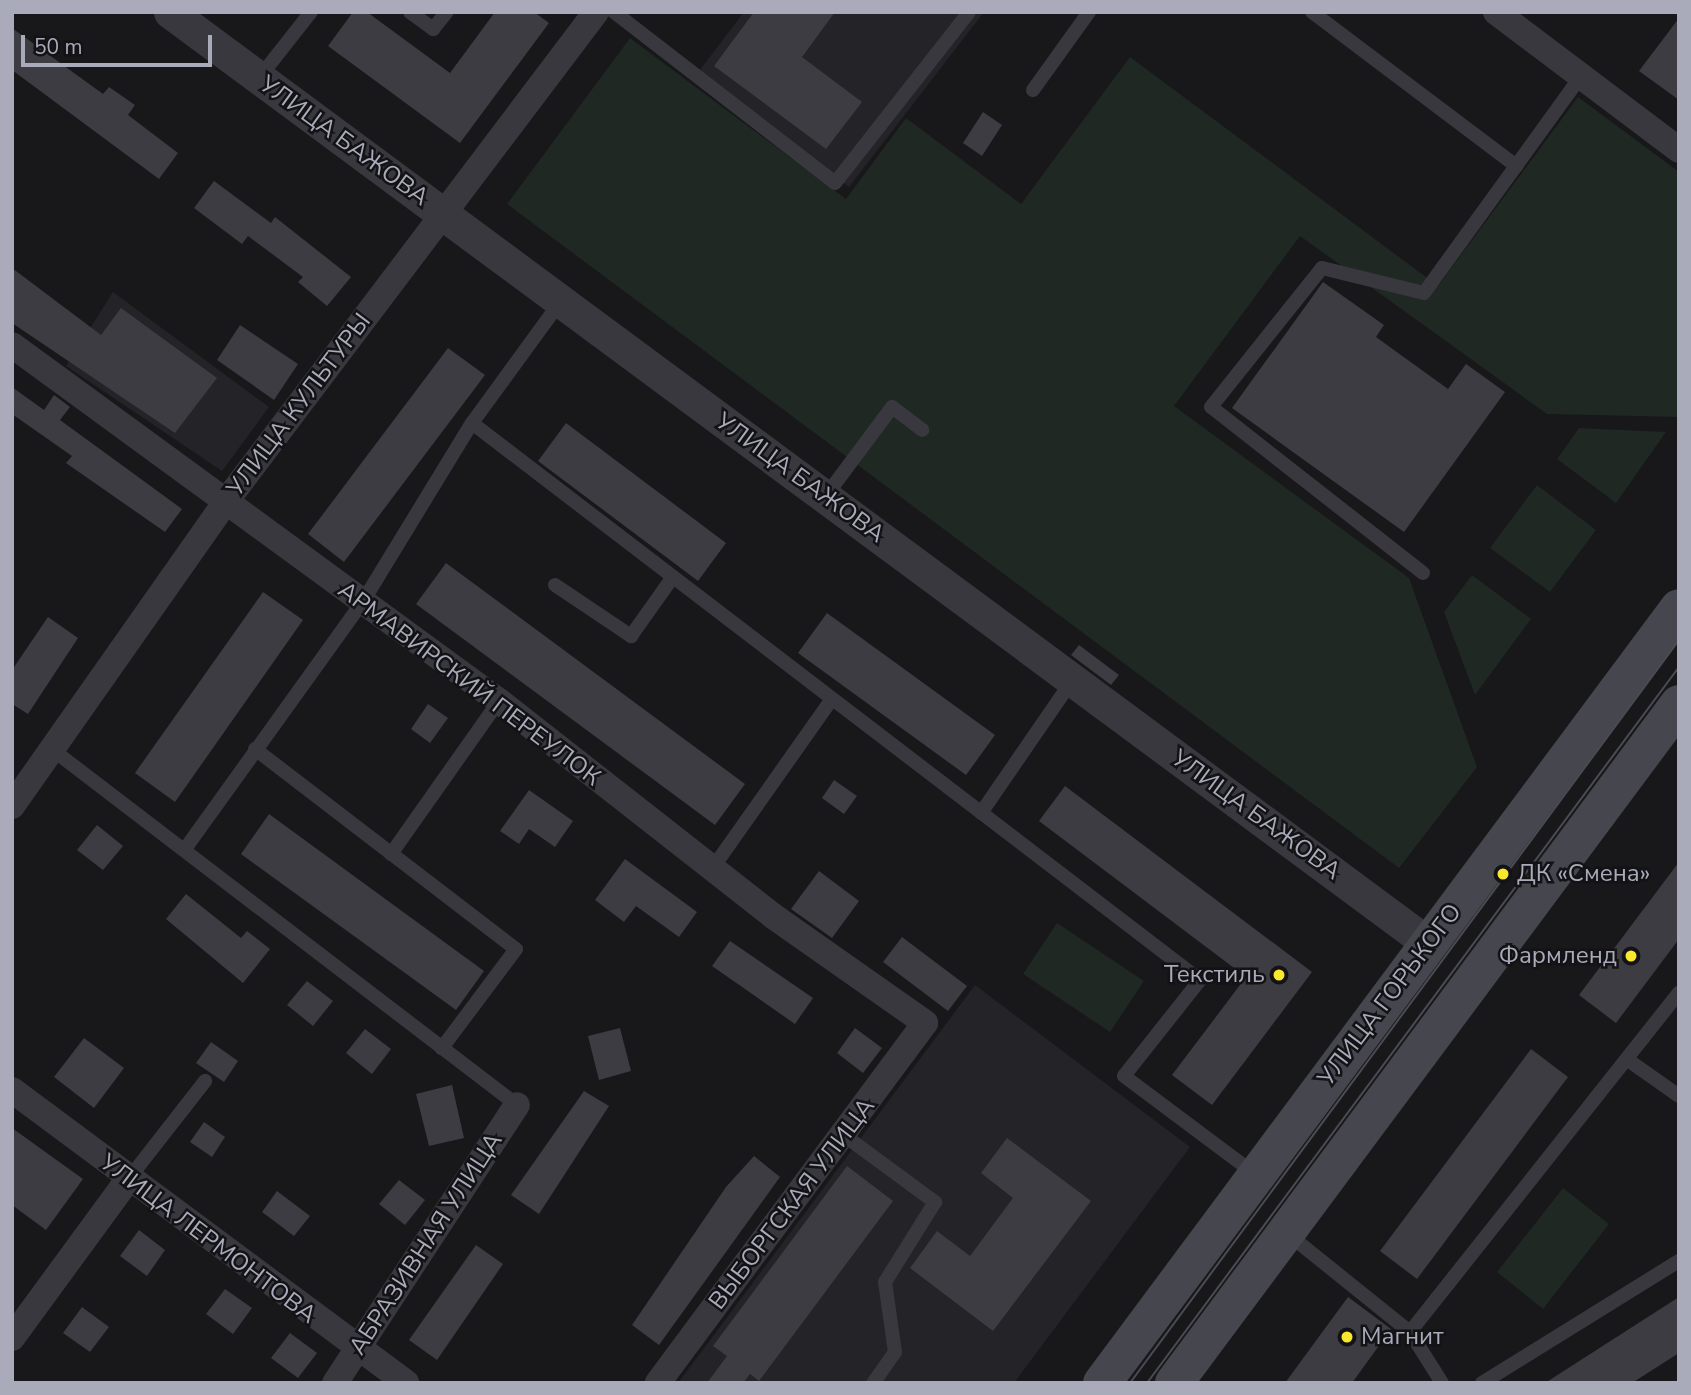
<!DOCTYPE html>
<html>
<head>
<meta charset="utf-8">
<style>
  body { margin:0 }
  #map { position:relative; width:1691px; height:1395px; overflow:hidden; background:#181719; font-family:"Nunito Sans",sans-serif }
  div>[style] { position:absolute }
  .built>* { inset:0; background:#242327 }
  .green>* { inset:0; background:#1f2822 }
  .building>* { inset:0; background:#3d3c42 }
  .service>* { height:14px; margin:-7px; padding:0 7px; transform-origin:7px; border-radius:7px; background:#39383f }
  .minor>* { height:26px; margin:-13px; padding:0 13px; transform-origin:13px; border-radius:13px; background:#39383f }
  .tertiary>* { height:33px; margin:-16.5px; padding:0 16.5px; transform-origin:16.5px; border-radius:16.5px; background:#39383f }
  .secondary>* { height:38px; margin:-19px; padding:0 19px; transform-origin:19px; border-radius:19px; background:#46464f }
  .tram>* { height:2px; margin:-1px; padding:0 1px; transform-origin:1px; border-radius:1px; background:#4b4b54 }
  .dots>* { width:19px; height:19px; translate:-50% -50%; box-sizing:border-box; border:4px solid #131215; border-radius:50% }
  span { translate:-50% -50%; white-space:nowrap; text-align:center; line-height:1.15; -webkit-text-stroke:5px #131215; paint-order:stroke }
  .street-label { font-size:24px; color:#a9aaba }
  .poi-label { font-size:24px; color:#a9aaba }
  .left { translate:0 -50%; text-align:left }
  .right { translate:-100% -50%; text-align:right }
  .frame { position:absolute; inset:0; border:14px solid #a9aaba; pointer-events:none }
  .scale { position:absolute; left:21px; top:35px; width:191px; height:32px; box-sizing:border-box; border:4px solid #a9aaba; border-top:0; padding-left:9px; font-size:21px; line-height:24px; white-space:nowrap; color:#a9aaba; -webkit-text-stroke:5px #131215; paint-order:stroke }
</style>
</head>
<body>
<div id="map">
  <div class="built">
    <div style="clip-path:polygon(744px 12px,984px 12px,849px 187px,699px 71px)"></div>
    <div style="clip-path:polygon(113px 292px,269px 407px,222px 471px,66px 366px)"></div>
    <div style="clip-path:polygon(975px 985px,1190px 1147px,1014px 1383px,678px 1383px)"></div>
  </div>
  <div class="green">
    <div style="clip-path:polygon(630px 38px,846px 199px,906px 118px,1021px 204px,1130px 57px,1438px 286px,1578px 97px,1679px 172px,1679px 417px,1547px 414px,1300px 236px,1174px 406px,1409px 578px,1477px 767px,1399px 868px,507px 204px)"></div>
    <div style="clip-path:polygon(1579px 428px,1666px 432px,1616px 503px,1557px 459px)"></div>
    <div style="clip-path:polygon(1537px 485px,1596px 530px,1550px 592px,1490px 548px)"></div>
    <div style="clip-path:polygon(1472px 575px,1531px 619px,1475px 695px,1444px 612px)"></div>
    <div style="clip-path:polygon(1057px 923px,1144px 981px,1110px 1032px,1023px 974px)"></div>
    <div style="clip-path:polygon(1563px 1188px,1609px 1224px,1543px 1309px,1497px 1272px)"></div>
  </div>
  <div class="building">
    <div style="clip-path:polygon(353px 12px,367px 12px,450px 73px,495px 12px,534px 12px,549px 23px,460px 143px,328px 46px)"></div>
    <div style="clip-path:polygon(754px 12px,835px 12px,802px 57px,862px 102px,826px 149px,714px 66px)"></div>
    <div style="clip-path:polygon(1679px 18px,1679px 100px,1639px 71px)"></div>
    <div style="clip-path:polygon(12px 28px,103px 94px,109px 87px,135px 105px,128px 115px,178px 153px,159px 179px,12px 70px)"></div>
    <div style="clip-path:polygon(983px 112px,1002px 125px,982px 156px,963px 143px)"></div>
    <div style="clip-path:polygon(214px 181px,271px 223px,275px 217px,351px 277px,327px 306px,298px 282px,303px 277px,248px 236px,242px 244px,194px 208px)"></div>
    <div style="clip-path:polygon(12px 268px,101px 335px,121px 308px,217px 378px,175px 433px,12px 323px)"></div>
    <div style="clip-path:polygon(1323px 282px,1384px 325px,1376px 337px,1448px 389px,1466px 364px,1505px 392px,1404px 532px,1232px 408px)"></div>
    <div style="clip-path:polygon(240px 325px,298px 364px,274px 400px,217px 360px)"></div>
    <div style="clip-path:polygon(448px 348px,485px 375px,344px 562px,308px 534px)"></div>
    <div style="clip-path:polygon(12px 387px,44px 410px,54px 395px,70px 407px,60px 420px,182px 509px,165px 532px,66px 463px,72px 456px,12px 414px)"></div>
    <div style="clip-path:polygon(566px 423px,726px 543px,698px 581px,538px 461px)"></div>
    <div style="clip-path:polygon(446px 563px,745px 784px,715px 825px,416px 604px)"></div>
    <div style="clip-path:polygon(263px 592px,303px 620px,175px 802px,135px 773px)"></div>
    <div style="clip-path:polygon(827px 613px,995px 735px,966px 775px,798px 653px)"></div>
    <div style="clip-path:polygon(48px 617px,78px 638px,28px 714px,12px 704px,12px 670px)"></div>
    <div style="clip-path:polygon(1079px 645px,1119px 675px,1111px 685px,1071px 655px)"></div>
    <div style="clip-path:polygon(428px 704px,448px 718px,430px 743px,411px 729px)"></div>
    <div style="clip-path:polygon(834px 780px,857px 796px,844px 814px,822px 798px)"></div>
    <div style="clip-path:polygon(1065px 786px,1312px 972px,1212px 1105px,1172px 1075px,1246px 977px,1039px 821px)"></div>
    <div style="clip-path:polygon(529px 790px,573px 821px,555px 847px,529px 829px,519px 844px,500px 831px)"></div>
    <div style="clip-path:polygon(269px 814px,484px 971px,456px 1010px,241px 854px)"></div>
    <div style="clip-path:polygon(97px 825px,123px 846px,103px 870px,77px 850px)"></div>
    <div style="clip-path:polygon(625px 859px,697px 912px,679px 937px,636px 906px,624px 922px,595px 900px)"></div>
    <div style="clip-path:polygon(1679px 862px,1679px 939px,1616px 1023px,1579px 995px)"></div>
    <div style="clip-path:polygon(819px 871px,859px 901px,832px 938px,791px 909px)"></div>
    <div style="clip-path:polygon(186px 894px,241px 938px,247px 931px,270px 949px,243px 983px,166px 919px)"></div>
    <div style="clip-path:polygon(902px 937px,967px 986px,948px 1011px,883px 962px)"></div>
    <div style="clip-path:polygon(730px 941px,813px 998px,795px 1024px,712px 966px)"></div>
    <div style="clip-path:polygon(307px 981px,333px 1001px,313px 1026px,287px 1005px)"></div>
    <div style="clip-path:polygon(620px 1028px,631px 1071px,599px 1080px,588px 1036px)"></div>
    <div style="clip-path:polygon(855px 1028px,882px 1048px,863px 1073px,837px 1053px)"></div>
    <div style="clip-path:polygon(365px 1029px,391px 1049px,372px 1074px,346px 1053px)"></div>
    <div style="clip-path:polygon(84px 1038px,124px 1068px,94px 1108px,54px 1077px)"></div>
    <div style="clip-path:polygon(211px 1042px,238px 1061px,224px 1082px,196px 1063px)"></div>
    <div style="clip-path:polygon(1531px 1049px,1568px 1077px,1417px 1279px,1380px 1251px)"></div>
    <div style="clip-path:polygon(452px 1085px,464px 1138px,429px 1146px,416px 1094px)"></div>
    <div style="clip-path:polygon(584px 1091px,609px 1106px,539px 1214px,511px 1195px)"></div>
    <div style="clip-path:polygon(204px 1122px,225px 1137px,212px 1157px,190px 1142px)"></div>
    <div style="clip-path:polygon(12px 1128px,83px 1179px,46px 1230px,12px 1205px)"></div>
    <div style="clip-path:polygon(1007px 1138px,1091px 1201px,993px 1331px,910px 1268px,937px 1231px,970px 1256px,1013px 1198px,981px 1173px)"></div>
    <div style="clip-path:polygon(754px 1156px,780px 1177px,659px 1345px,632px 1325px,726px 1187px)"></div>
    <div style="clip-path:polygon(847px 1166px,893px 1201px,759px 1381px,750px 1374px,743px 1383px,707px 1383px,727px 1356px,713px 1346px)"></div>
    <div style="clip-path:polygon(399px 1180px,425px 1200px,405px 1225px,379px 1204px)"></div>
    <div style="clip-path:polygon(277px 1191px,310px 1216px,294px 1236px,262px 1212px)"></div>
    <div style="clip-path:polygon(139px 1230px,165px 1250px,147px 1276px,120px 1256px)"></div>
    <div style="clip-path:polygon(476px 1245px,503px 1264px,437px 1360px,409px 1340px)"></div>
    <div style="clip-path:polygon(225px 1289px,252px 1308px,233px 1334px,206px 1314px)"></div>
    <div style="clip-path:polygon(1348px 1297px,1391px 1329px,1352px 1383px,1285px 1383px)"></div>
    <div style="clip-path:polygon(1679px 1297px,1679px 1353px,1632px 1383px,1545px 1383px)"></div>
    <div style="clip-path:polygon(82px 1307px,109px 1327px,90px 1352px,63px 1333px)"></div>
    <div style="clip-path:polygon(290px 1333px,317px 1353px,298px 1378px,271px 1358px)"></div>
  </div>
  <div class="service">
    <div style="left:410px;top:12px;width:29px;rotate:36deg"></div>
    <div style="left:433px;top:29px;width:22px;rotate:-51deg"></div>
    <div style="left:614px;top:12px;width:279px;rotate:37.7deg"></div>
    <div style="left:835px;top:183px;width:217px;rotate:-51.9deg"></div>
    <div style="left:1312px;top:12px;width:256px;rotate:37deg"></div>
    <div style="left:259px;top:78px;width:84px;rotate:-51.8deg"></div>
    <div style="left:1033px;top:90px;width:96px;rotate:-54.3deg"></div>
    <div style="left:472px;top:423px;width:917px;rotate:37.42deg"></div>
    <div style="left:1200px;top:980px;width:122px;rotate:128.4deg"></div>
    <div style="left:1124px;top:1076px;width:164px;rotate:36.8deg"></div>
    <div style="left:825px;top:497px;width:112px;rotate:-53.3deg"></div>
    <div style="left:892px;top:407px;width:38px;rotate:37deg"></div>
    <div style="left:1423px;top:573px;width:269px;rotate:-141.9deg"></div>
    <div style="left:1211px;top:407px;width:178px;rotate:-51.4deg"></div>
    <div style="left:1322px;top:268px;width:105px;rotate:13.8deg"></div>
    <div style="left:1424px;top:293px;width:268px;rotate:-54.1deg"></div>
    <div style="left:555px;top:585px;width:92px;rotate:33.9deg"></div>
    <div style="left:631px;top:636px;width:72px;rotate:-54.6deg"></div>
    <div style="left:255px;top:749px;width:329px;rotate:37.5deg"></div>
    <div style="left:516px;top:949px;width:124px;rotate:126.8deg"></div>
    <div style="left:53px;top:750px;width:584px;rotate:37.42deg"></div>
    <div style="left:981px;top:813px;width:163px;rotate:-55.5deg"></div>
    <div style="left:185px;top:849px;width:303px;rotate:-54.3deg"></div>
    <div style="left:362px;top:603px;width:211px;rotate:-58.6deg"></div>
    <div style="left:472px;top:423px;width:151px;rotate:-53.9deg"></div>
    <div style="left:391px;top:854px;width:187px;rotate:-54.8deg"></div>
    <div style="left:712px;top:869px;width:208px;rotate:-54.8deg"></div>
    <div style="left:1628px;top:1060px;width:62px;rotate:35.2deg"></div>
    <div style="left:845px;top:1136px;width:112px;rotate:36.3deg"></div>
    <div style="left:935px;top:1202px;width:94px;rotate:122deg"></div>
    <div style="left:885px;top:1282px;width:71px;rotate:81.9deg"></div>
    <div style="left:895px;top:1352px;width:38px;rotate:125deg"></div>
    <div style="left:127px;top:1181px;width:127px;rotate:-52deg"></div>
    <div style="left:1288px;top:1234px;width:156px;rotate:38.8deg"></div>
    <div style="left:1410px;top:1332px;width:60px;rotate:57.9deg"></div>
    <div style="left:1410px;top:1332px;width:433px;rotate:-51.6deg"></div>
    <div style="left:1482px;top:1383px;width:232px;rotate:-31.8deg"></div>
  </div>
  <div class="minor">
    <div style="left:1496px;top:12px;width:229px;rotate:37deg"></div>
    <div style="left:12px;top:345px;width:603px;rotate:36.17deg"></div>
    <div style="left:499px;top:701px;width:348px;rotate:38.1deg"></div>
    <div style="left:773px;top:916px;width:186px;rotate:35.1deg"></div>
    <div style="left:925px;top:1023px;width:448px;rotate:126.6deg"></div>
    <div style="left:12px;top:806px;width:369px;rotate:-54.9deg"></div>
    <div style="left:224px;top:504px;width:617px;rotate:-52.91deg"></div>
    <div style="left:12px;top:1090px;width:491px;rotate:36.6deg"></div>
    <div style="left:12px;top:1338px;width:195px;rotate:-53.8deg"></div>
    <div style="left:335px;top:1383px;width:332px;rotate:-56.8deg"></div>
  </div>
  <div class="tertiary">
    <div style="left:170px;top:12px;width:1566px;rotate:36.51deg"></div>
  </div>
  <div class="secondary">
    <div style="left:1102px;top:1383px;width:966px;rotate:-53.33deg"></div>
    <div style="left:1174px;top:1383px;width:846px;rotate:-53.36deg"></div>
  </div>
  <div class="tram">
    <div style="left:1130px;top:1383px;width:924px;rotate:-53.54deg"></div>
    <div style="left:1147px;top:1383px;width:892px;rotate:-53.39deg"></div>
  </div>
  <div class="dots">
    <div style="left:1503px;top:874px;background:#fae82e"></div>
    <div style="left:1631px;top:956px;background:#fae82e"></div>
    <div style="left:1279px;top:975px;background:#fae82e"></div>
    <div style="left:1347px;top:1337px;background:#fae82e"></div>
  </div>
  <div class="street-label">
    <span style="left:344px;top:141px;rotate:36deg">УЛИЦА БАЖОВА</span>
    <span style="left:299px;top:405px;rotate:-53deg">УЛИЦА КУЛЬТУРЫ</span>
    <span style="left:800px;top:478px;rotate:36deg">УЛИЦА БАЖОВА</span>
    <span style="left:469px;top:684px;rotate:37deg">АРМАВИРСКИЙ ПЕРЕУЛОК</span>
    <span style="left:1256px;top:815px;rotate:36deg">УЛИЦА БАЖОВА</span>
    <span style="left:1390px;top:995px;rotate:-53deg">УЛИЦА ГОРЬКОГО</span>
    <span style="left:792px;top:1204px;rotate:-53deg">ВЫБОРГСКАЯ УЛИЦА</span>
    <span style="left:208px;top:1239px;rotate:37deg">УЛИЦА ЛЕРМОНТОВА</span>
    <span style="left:426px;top:1244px;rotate:-57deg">АБРАЗИВНАЯ УЛИЦА</span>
  </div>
  <div class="poi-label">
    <span class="left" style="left:1517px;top:874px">ДК «Смена»</span>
    <span class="right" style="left:1617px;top:956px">Фармленд</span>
    <span class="right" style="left:1265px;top:975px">Текстиль</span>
    <span class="left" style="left:1361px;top:1337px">Магнит</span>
  </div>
  <div class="frame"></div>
  <div class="scale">50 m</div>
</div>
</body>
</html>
